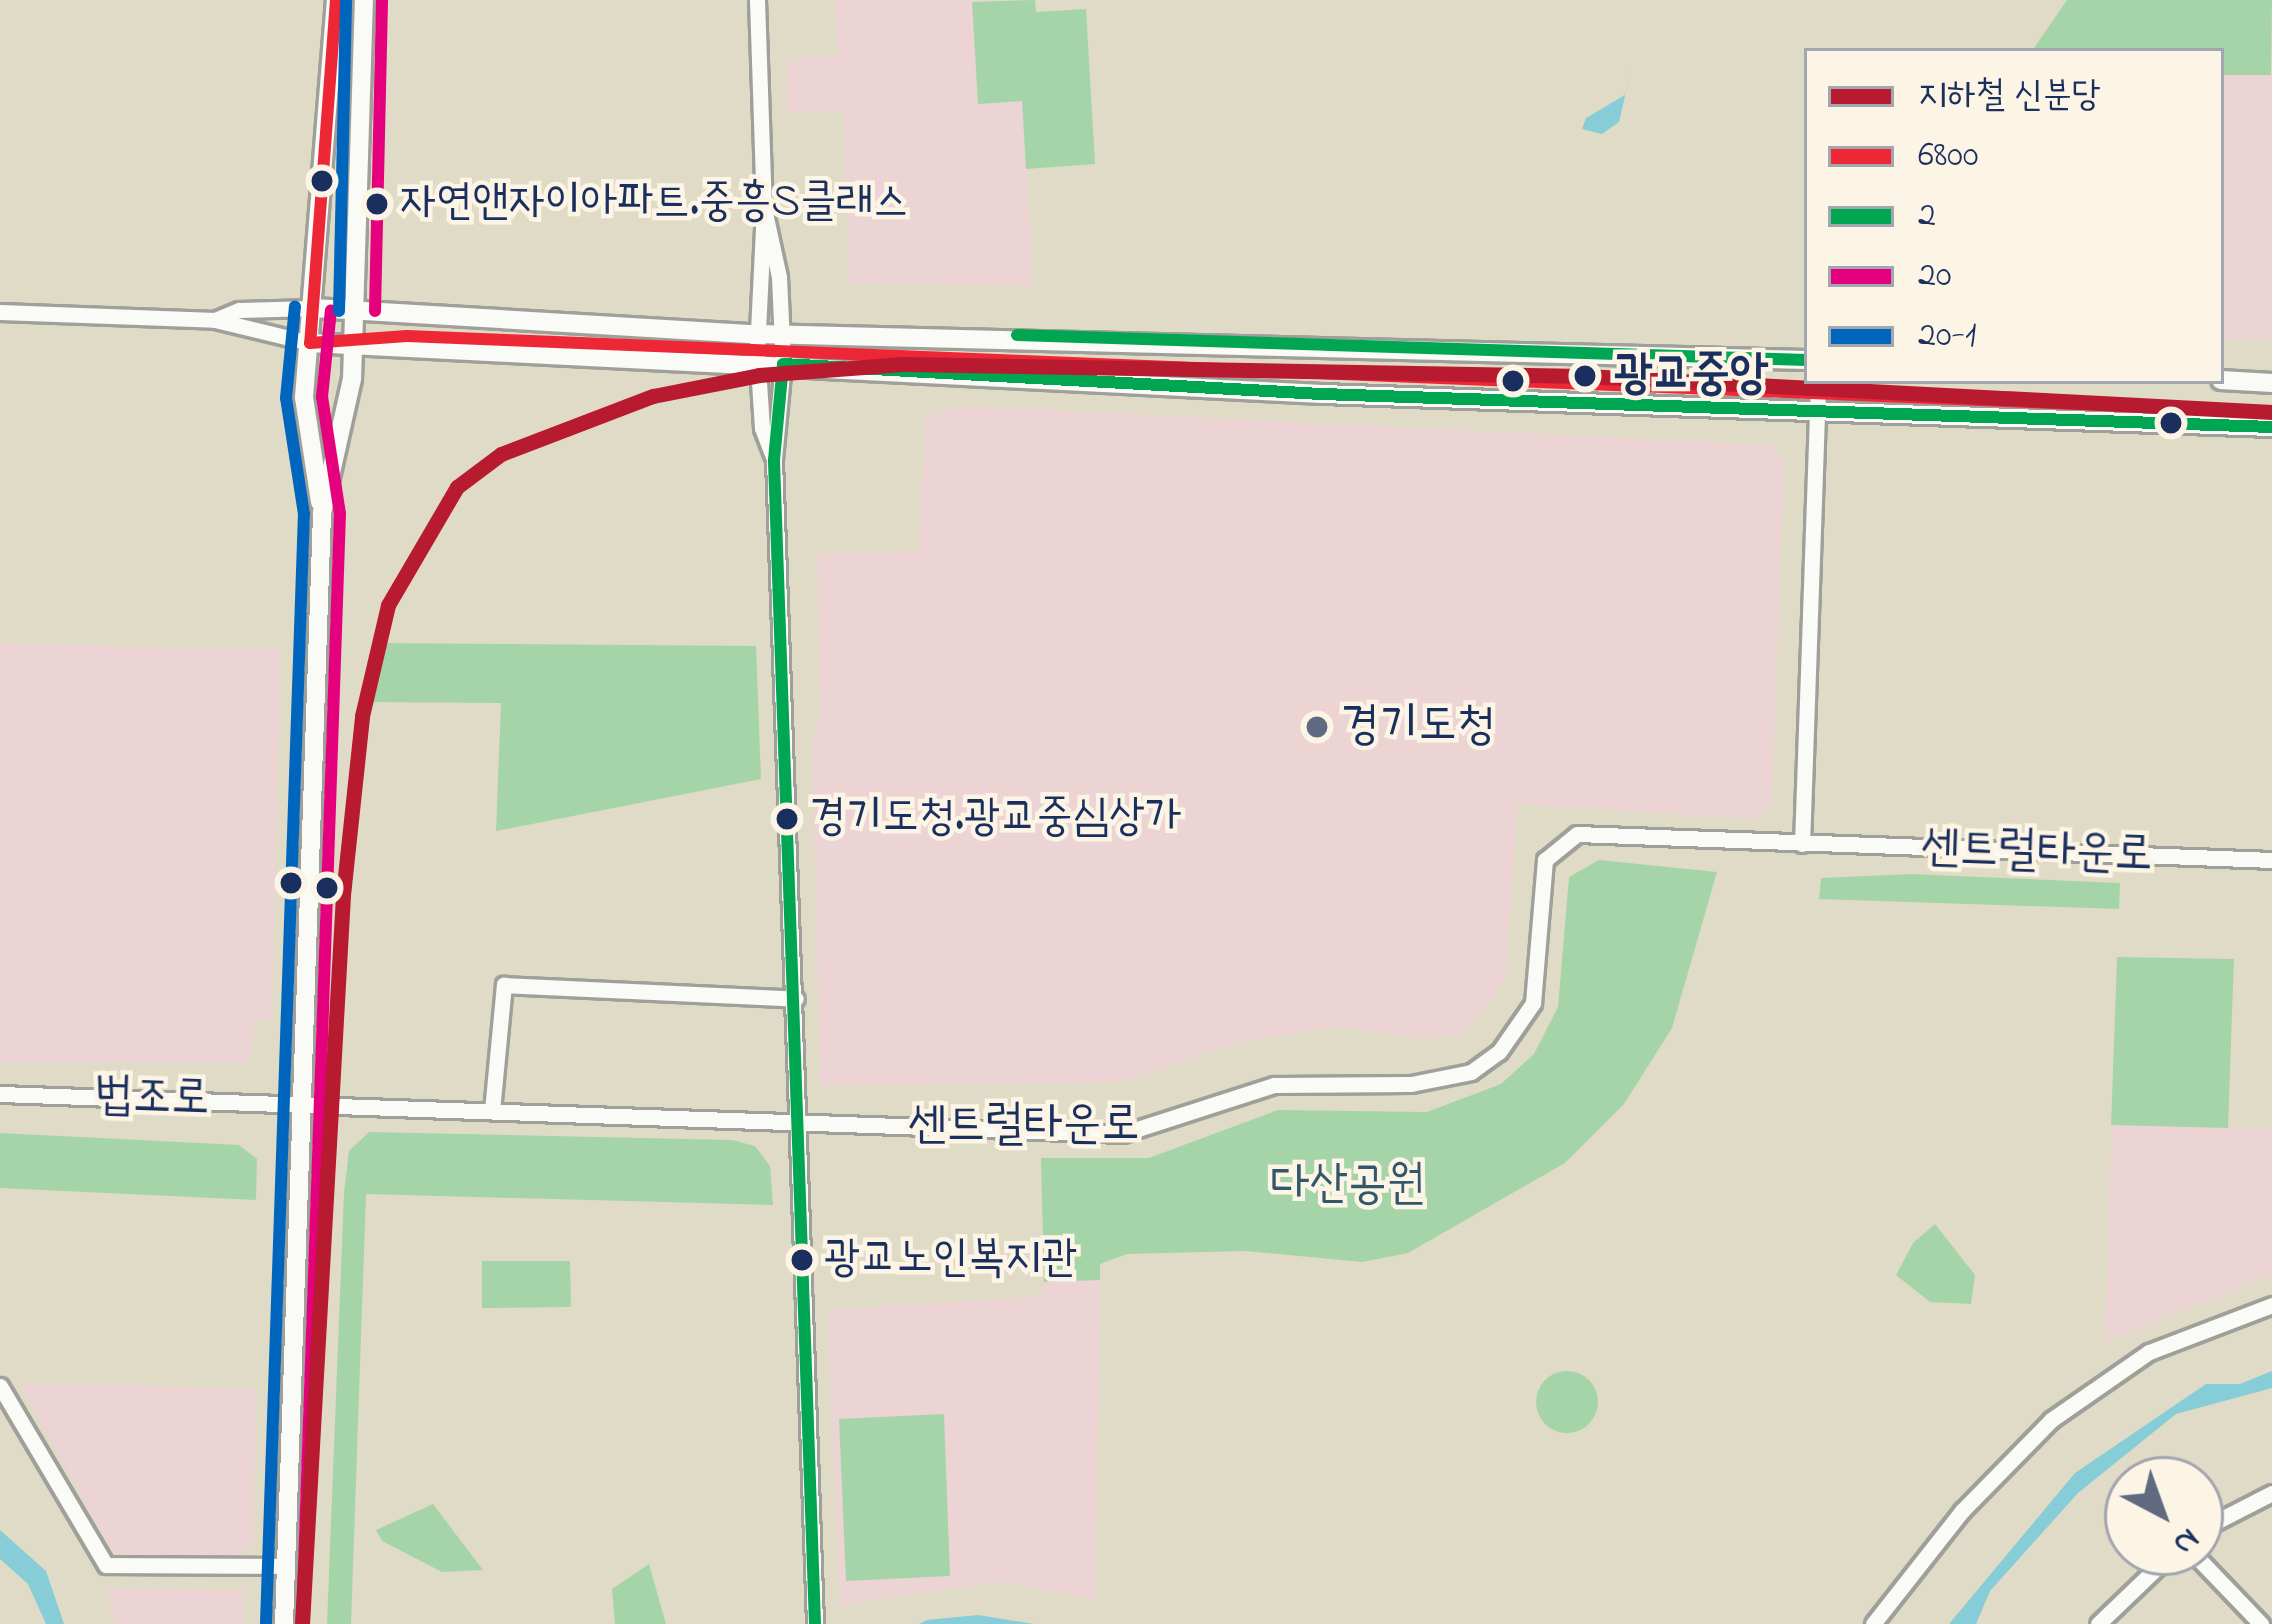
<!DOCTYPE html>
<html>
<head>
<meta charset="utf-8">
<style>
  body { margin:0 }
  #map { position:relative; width:2272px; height:1624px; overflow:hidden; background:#e0dbc6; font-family:"Indie Flower","Poor Story",sans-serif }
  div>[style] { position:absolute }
  .built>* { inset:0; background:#ebd4d3 }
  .green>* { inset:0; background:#a6d4a9 }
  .round { border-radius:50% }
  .water>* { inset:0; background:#87cdd8 }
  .roads { filter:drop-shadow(3px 0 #a0a09a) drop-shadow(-3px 0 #a0a09a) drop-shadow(0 3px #a0a09a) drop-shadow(0 -3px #a0a09a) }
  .minor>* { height:15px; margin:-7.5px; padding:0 7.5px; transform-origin:7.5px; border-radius:7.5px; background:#fafaf6 }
  .major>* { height:18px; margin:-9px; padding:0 9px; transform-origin:9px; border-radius:9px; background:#fafaf6 }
  .bus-1>* { height:12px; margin:-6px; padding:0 6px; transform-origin:6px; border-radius:6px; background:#ee2737 }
  .bus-2>* { height:12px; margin:-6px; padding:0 6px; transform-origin:6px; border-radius:6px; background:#00a651 }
  .bus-3>* { height:12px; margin:-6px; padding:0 6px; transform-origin:6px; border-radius:6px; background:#e5007d }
  .bus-4>* { height:12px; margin:-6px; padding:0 6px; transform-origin:6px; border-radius:6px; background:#0065bd }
  .metro-1>* { height:15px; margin:-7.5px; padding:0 7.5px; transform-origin:7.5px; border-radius:7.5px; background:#b81b30 }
  .dots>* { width:33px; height:33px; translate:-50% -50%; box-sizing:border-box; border:6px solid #fcf5e5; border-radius:50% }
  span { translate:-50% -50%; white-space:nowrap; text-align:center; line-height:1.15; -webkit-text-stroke:9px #fcf5e5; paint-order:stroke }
  .bus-label { font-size:45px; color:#1b2f5e }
  .left { translate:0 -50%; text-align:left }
  .stop-label { font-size:48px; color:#1b2f5e; font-weight:700 }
  .poi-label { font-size:48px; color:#1b2f5e }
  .street-label { font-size:48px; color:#1b2f5e }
  .park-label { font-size:48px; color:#32576b }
  .legend { position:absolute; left:1804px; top:48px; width:420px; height:336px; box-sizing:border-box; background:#fcf5e5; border:3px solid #a2a6af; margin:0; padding:15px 21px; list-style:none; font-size:36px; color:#1b2f5e }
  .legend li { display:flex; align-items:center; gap:24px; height:60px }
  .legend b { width:60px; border:3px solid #a2a6af }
  .north { position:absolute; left:2104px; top:1456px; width:120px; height:120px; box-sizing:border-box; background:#fcf5e5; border:3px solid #a2a6af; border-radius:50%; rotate:139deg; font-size:33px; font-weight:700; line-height:48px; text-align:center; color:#1b2f5e }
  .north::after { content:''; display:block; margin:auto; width:42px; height:54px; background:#606b82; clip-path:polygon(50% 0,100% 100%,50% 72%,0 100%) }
</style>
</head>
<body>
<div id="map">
  <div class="built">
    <div style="clip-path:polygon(835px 0,999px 0,973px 2px,979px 104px,1022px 101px,1034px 286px,849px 283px,843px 112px,786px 112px,787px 59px,838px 56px)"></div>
    <div style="clip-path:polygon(2272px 0,2272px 338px,2221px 339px,2221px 51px,2133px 51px)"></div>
    <div style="clip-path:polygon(966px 406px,1771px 445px,1784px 458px,1772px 806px,1758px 819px,1518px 804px,1505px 980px,1464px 1034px,1425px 1039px,1337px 1027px,1237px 1042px,1124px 1082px,820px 1086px,812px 739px,820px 716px,817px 554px,918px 550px,926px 417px)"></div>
    <div style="clip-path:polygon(0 643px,280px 650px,272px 1020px,255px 1020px,252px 1054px,243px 1062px,0 1062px)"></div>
    <div style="clip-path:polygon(2117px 957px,2234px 959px,2228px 1127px,2272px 1129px,2272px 1275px,2105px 1342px)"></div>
    <div style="clip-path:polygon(1100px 1280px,1096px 1600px,999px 1582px,840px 1605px,827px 1310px,1043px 1296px,1044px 1282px)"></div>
    <div style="clip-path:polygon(19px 1384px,255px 1388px,254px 1541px,240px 1555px,123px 1555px,110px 1547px)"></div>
    <div style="clip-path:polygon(105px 1589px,244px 1590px,243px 1624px,115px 1624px)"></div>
  </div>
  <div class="green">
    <div style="clip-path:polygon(1035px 0,1036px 12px,1086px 9px,1095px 164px,1026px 169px,1022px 101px,978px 104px,972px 2px)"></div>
    <div style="clip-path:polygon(2067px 0,2272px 0,2271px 75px,2221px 75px,2221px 51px,2032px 51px)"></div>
    <div style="clip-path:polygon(373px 643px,756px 646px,761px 779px,496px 831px,501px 703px,370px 702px)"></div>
    <div style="clip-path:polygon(1599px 860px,1717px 872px,1672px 1028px,1624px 1104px,1565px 1163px,1408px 1253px,1362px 1262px,1245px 1251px,1127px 1254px,1100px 1264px,1100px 1280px,1044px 1282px,1041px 1158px,1149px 1158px,1278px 1110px,1427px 1112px,1501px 1084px,1534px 1054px,1558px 1007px,1569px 877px)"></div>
    <div style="clip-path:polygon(1911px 874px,2120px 883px,2119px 909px,1819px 899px,1821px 878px)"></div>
    <div style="clip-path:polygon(2117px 957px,2234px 959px,2228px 1128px,2111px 1125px)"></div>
    <div style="clip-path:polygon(369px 1132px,732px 1140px,755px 1146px,770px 1166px,773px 1205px,366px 1194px,351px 1624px,327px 1624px,344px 1193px,349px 1151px)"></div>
    <div style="clip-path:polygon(0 1133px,239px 1145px,257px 1159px,256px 1200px,0 1188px)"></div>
    <div style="clip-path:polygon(1935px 1224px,1975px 1275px,1971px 1304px,1930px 1302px,1896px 1275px,1913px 1243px)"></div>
    <div style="clip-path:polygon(482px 1261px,570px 1261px,571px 1307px,482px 1308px)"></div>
    <div class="round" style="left:1536px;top:1371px;width:62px;height:62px"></div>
    <div style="clip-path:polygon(944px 1414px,950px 1576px,846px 1581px,839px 1419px)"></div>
    <div style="clip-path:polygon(433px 1504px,483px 1570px,442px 1572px,382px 1541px,376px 1530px)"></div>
    <div style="clip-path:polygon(649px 1564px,666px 1624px,615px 1624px,612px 1589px)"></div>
  </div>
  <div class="water">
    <div style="clip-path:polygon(1633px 62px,1619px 122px,1602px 134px,1582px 129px,1586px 118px,1625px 95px)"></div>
    <div style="clip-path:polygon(2272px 1371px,2272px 1388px,2176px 1414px,2078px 1493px,1990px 1591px,1976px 1624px,1949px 1624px,2075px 1473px,2206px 1384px,2240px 1384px)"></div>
    <div style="clip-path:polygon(0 1530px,46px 1571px,64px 1624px,46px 1624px,28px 1584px,0 1559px)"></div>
    <div style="clip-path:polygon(978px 1615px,1034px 1624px,919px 1624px,927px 1620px)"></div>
  </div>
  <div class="roads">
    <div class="minor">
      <div style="left:757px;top:0;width:208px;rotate:88.1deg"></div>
      <div style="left:764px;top:208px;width:143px;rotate:92.8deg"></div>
      <div style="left:757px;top:351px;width:77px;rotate:86.3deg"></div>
      <div style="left:762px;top:428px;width:30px;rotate:69deg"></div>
      <div style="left:764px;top:208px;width:71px;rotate:77.7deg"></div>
      <div style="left:779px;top:277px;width:87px;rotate:87.4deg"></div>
      <div style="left:783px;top:364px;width:96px;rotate:95.4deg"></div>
      <div style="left:774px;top:460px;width:1165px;rotate:87.98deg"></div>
      <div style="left:0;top:312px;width:215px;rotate:2.1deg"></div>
      <div style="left:215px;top:320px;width:98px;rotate:13.6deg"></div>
      <div style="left:215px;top:320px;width:26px;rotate:-23deg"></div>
      <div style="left:239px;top:310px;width:74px;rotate:-1.5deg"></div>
      <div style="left:1802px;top:844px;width:463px;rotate:-88deg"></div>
      <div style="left:0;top:1094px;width:1123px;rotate:2.04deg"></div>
      <div style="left:1122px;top:1134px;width:160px;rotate:-17.9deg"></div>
      <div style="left:1274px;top:1085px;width:137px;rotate:-0.4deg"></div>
      <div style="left:1411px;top:1084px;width:61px;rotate:-11.3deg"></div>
      <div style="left:1471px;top:1072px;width:34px;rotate:-36deg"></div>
      <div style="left:1499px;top:1052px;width:60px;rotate:-55.2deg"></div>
      <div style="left:1533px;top:1003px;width:144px;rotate:-85.2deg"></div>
      <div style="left:1545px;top:860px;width:41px;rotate:-39.1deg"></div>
      <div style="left:1577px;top:834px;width:695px;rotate:2.14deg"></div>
      <div style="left:492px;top:1111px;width:127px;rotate:-84.6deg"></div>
      <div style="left:504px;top:985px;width:292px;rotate:2.7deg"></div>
      <div style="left:0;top:1386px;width:208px;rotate:59.4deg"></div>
      <div style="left:106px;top:1565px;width:179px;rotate:0.3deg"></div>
      <div style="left:2200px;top:1530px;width:81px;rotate:-27.2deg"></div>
      <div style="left:2192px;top:1552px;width:100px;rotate:46.2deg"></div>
      <div style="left:1873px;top:1624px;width:144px;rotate:-51.8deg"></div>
      <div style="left:1962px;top:1511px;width:127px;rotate:-45.6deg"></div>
      <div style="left:2051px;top:1420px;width:119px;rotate:-34.8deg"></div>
      <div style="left:2149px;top:1352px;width:132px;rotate:-20.9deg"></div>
      <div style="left:2098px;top:1624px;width:104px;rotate:-43.8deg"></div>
    </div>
    <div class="major">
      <div style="left:313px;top:308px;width:445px;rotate:3.4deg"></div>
      <div style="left:757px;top:334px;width:1050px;rotate:1.42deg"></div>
      <div style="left:310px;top:343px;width:1013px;rotate:2.88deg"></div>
      <div style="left:1322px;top:394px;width:951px;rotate:1.99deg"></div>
      <div style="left:2221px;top:380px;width:51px;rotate:3.4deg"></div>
      <div style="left:320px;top:502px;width:106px;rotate:-98.7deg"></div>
      <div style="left:304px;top:397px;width:398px;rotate:-85.4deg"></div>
      <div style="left:284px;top:1624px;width:1112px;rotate:-88.04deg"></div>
      <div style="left:322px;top:513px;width:137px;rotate:-77.4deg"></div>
      <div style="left:352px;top:379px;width:379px;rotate:-88.2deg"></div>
    </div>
  </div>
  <div class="bus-1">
    <div style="left:336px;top:0;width:344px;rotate:94.3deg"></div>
    <div style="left:310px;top:343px;width:97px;rotate:-4.1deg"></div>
    <div style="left:407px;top:336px;width:1867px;rotate:2.33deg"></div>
  </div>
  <div class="bus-2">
    <div style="left:1017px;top:335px;width:790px;rotate:1.81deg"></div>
    <div style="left:815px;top:1624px;width:1165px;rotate:-92.02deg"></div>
    <div style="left:774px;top:460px;width:96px;rotate:-84.6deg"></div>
    <div style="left:783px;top:364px;width:540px;rotate:3.19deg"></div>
    <div style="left:1322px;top:394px;width:951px;rotate:1.99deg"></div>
  </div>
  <div class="bus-3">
    <div style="left:375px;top:311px;width:311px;rotate:-88.7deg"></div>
    <div style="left:302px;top:1624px;width:1111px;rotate:-88.04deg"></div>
    <div style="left:340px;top:514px;width:118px;rotate:-98.7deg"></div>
    <div style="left:322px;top:397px;width:87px;rotate:-84.1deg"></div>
  </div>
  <div class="bus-4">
    <div style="left:339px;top:311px;width:311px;rotate:-88.7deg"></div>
    <div style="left:266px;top:1623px;width:1110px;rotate:-88.04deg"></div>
    <div style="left:304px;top:514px;width:117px;rotate:-98.8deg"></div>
    <div style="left:286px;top:398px;width:92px;rotate:-84.4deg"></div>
  </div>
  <div class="metro-1">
    <div style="left:302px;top:1624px;width:730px;rotate:-86.78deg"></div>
    <div style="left:343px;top:895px;width:180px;rotate:-83.9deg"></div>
    <div style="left:362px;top:716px;width:114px;rotate:-76.8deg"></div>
    <div style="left:388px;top:605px;width:137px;rotate:-59.7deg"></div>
    <div style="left:457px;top:487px;width:55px;rotate:-36.9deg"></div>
    <div style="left:501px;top:454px;width:163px;rotate:-20.9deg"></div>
    <div style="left:653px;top:396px;width:108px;rotate:-11.2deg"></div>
    <div style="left:759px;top:375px;width:144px;rotate:-4.4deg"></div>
    <div style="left:903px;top:364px;width:682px;rotate:1.01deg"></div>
    <div style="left:1585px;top:376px;width:688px;rotate:3deg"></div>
  </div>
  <div class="dots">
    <div style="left:322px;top:181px;background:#1b2f5e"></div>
    <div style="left:377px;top:204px;background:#1b2f5e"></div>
    <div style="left:1585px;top:376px;background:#1b2f5e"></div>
    <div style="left:1513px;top:381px;background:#1b2f5e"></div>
    <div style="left:2171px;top:423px;background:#1b2f5e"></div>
    <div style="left:1317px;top:727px;background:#606b82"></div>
    <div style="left:787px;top:819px;background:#1b2f5e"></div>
    <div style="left:291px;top:883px;background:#1b2f5e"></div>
    <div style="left:327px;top:888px;background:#1b2f5e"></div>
    <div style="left:802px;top:1260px;background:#1b2f5e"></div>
  </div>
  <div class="bus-label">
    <span class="left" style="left:400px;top:204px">자연앤자이아파트.중흥S클래스</span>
    <span class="left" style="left:810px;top:819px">경기도청.광교중심상가</span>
    <span class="left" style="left:824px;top:1260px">광교노인복지관</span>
  </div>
  <div class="stop-label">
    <span class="left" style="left:1614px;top:376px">광교중앙</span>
  </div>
  <div class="poi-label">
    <span class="left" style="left:1341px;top:727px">경기도청</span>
  </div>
  <div class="street-label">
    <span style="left:2037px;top:852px;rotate:2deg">센트럴타운로</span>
    <span style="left:152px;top:1098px;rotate:2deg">법조로</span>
    <span style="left:1024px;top:1126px">센트럴타운로</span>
  </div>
  <div class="park-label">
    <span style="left:1348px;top:1186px">다산공원</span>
  </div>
  <ul class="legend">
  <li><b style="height:15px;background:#b81b30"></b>지하철 신분당</li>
  <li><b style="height:15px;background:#ee2737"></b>6800</li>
  <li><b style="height:15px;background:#00a651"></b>2</li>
  <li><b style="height:15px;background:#e5007d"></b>20</li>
  <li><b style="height:15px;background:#0065bd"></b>20-1</li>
  </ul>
  <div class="north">N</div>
</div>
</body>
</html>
